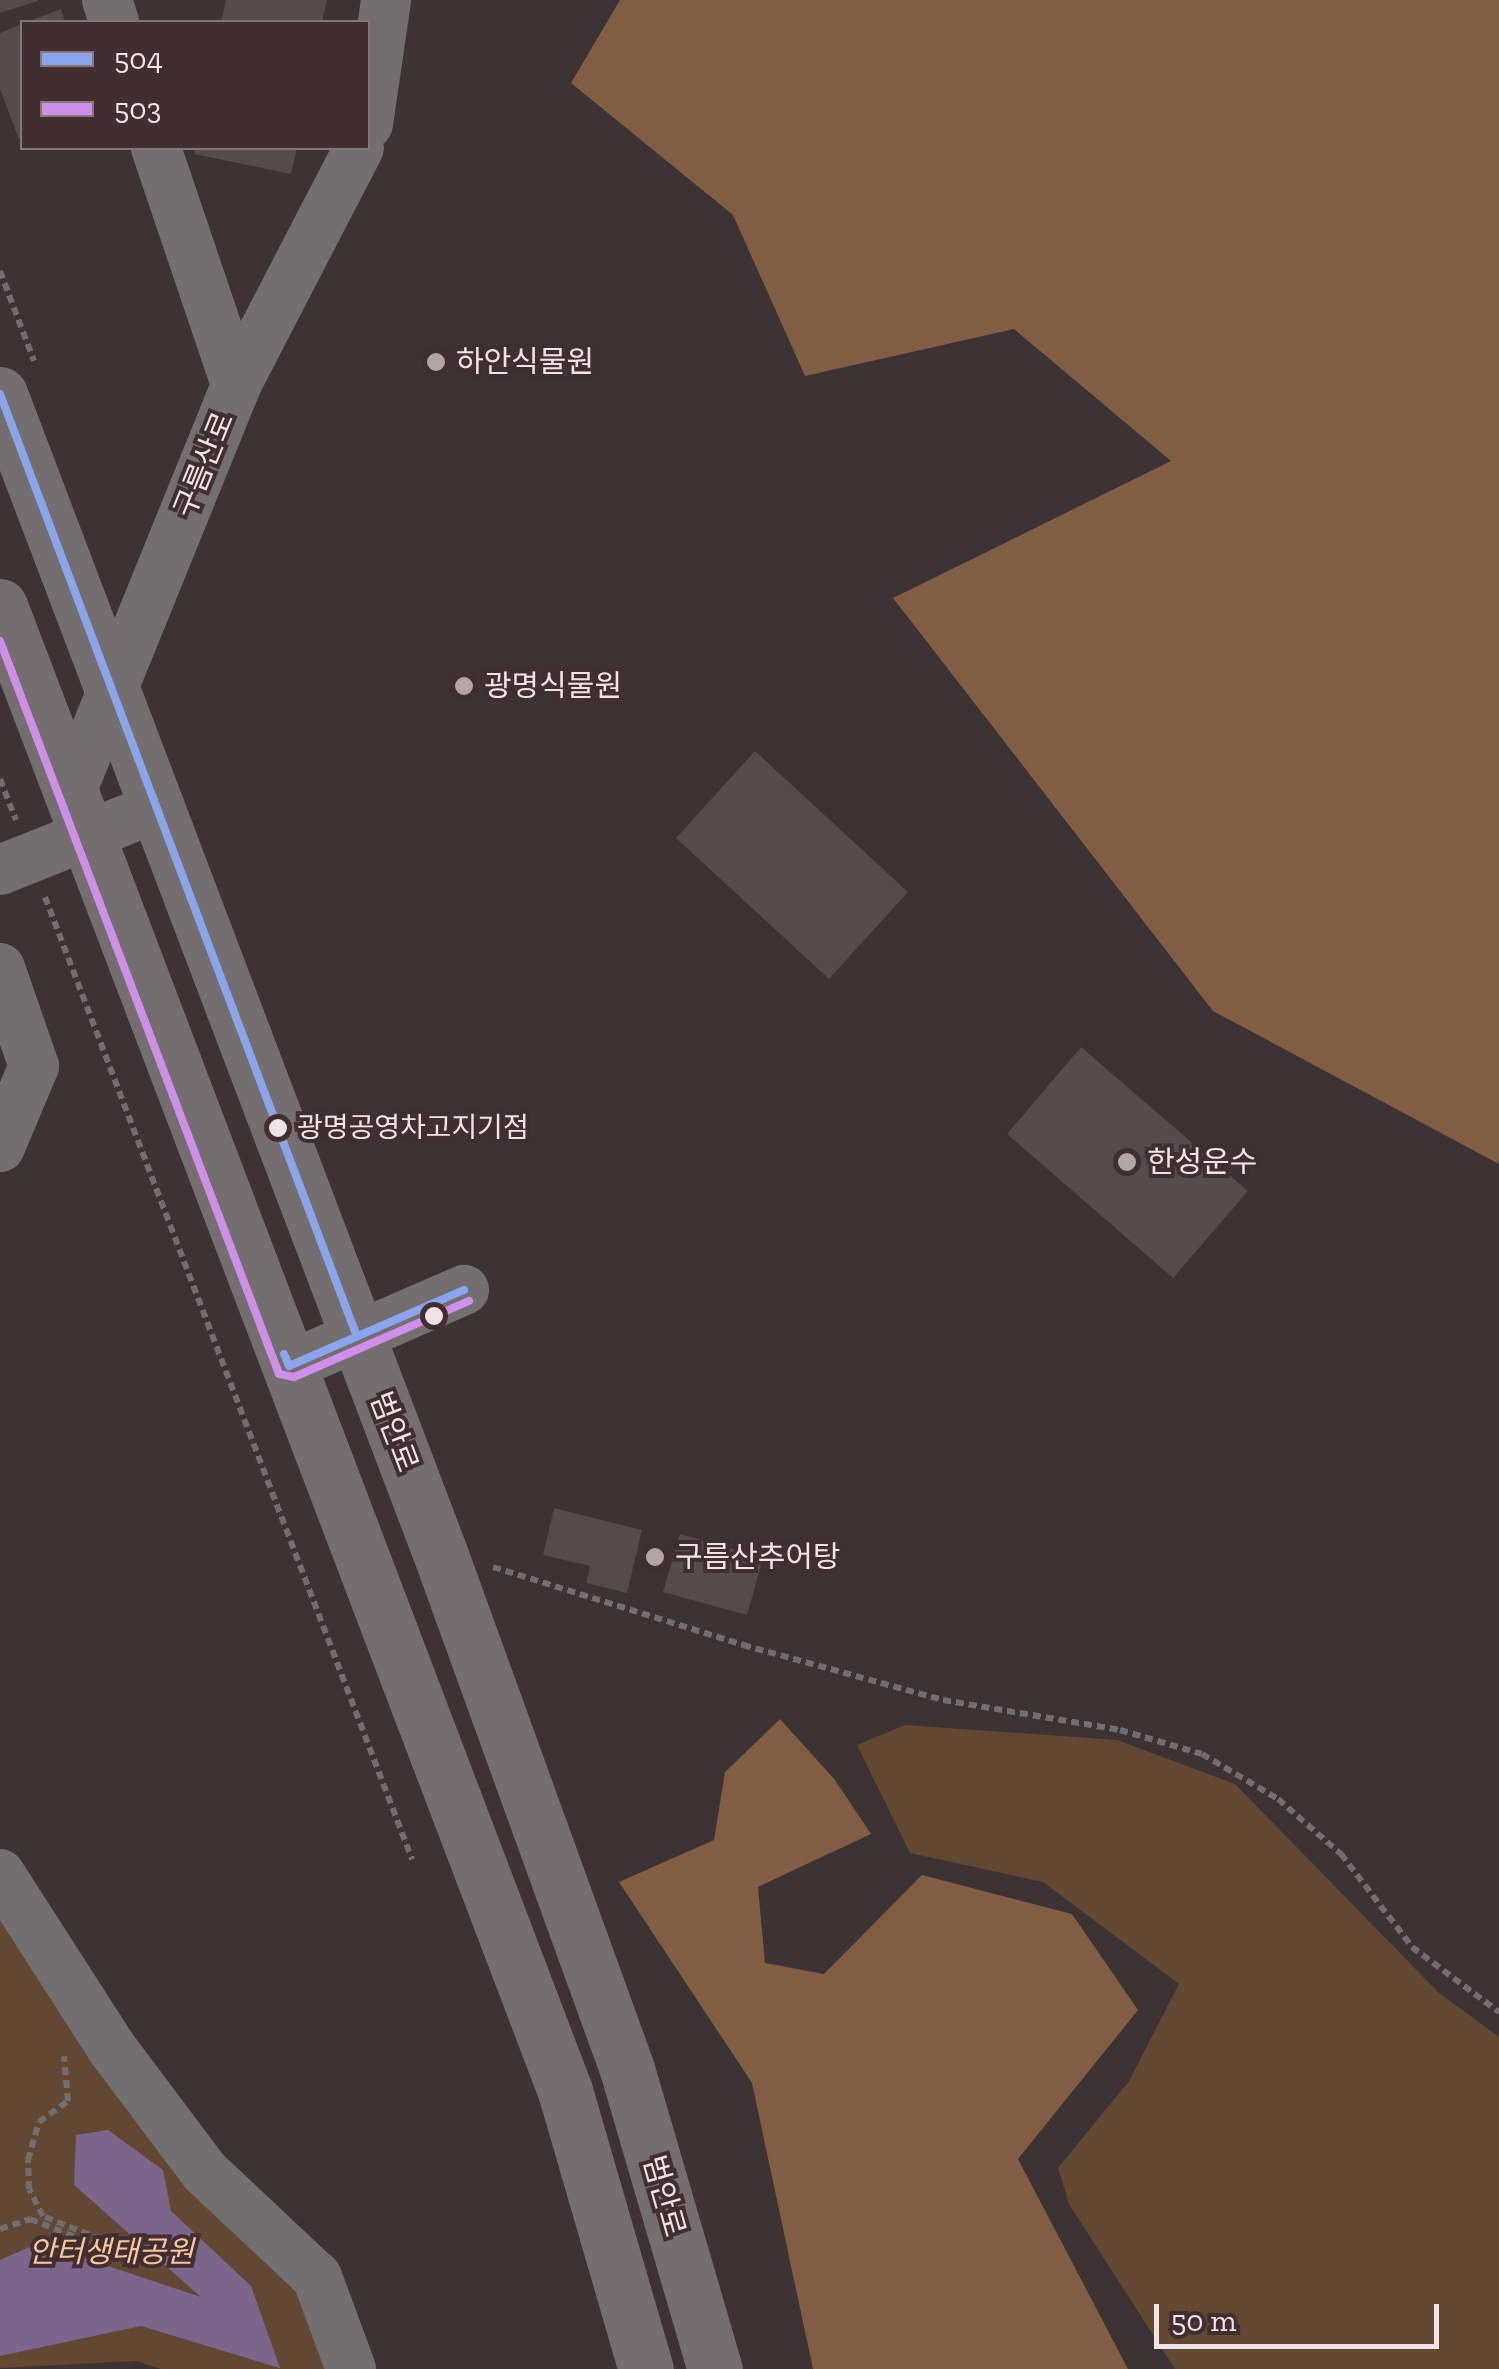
<!DOCTYPE html>
<html>
<head>
<meta charset="utf-8">
<style>
  body { margin:0 }
  #map { position:relative; width:1499px; height:2369px; overflow:hidden; background:#3d3234; font-family:"Zilla Slab","Noto Sans KR",serif }
  div>[style] { position:absolute }
  .green>* { inset:0; background:#624833 }
  .forest>* { inset:0; background:#805d43 }
  .water>* { inset:0; background:#7b658a }
  .building>* { inset:0; background:#544b4b }
  .path>* { height:6px; margin-top:-3px; transform-origin:0; background:repeating-linear-gradient(90deg,#726d6f 0 8px,transparent 0 13px) }
  .minor>* { height:50px; margin:-25px; padding:0 25px; transform-origin:25px; border-radius:25px; background:#736e70 }
  .major>* { height:55px; margin:-27.5px; padding:0 27.5px; transform-origin:27.5px; border-radius:27.5px; background:#756e70 }
  .bus-1>* { height:8px; margin:-4px; padding:0 4px; transform-origin:4px; border-radius:4px; background:#8ba5ed }
  .bus-2>* { height:8px; margin:-4px; padding:0 4px; transform-origin:4px; border-radius:4px; background:#ce8fe9 }
  .dots>* { width:28px; height:28px; translate:-50% -50%; box-sizing:border-box; border:5px solid #412e31; border-radius:50% }
  span { translate:-50% -50%; white-space:nowrap; text-align:center; line-height:1.15; -webkit-text-stroke:8px #412e31; paint-order:stroke }
  .bus-label { font-size:28px; color:#f0e3e5 }
  .left { translate:0 -50%; text-align:left }
  .poi-label { font-size:30px; color:#f0e3e5 }
  .street-label { font-size:30px; color:#f0e3e5 }
  .park-label { font-size:30px; color:#f8c69e; font-style:italic }
  .legend { position:absolute; left:20px; top:20px; width:350px; height:130px; box-sizing:border-box; background:#412e31; border:2px solid #877679; margin:0; padding:12px 18px; list-style:none; font-size:30px; color:#f0e3e5 }
  .legend li { display:flex; align-items:center; gap:20px; height:50px }
  .legend b { width:50px; border:2px solid #877679 }
  .scale { position:absolute; left:1154px; top:2304px; width:285px; height:45px; box-sizing:border-box; border:5px solid #f0e3e5; border-top:0; padding-left:12px; font-size:30px; line-height:35px; white-space:nowrap; color:#f0e3e5; -webkit-text-stroke:8px #412e31; paint-order:stroke }
</style>
</head>
<body>
<div id="map">
  <div class="green">
    <div style="clip-path:polygon(905px 1725px,1117px 1740px,1235px 1784px,1438px 1992px,1499px 2037px,1499px 2369px,1175px 2369px,1069px 2204px,1058px 2168px,1129px 2081px,1179px 1984px,1043px 1882px,910px 1853px,857px 1745px)"></div>
    <div style="clip-path:polygon(0 1898px,299px 2277px,330px 2369px,161px 2369px,137px 2361px,0 2368px)"></div>
  </div>
  <div class="forest">
    <div style="clip-path:polygon(620px 0,1499px 0,1499px 1164px,1213px 1011px,893px 598px,1171px 461px,1014px 329px,805px 376px,733px 215px,571px 83px)"></div>
    <div style="clip-path:polygon(780px 1719px,835px 1780px,871px 1834px,758px 1887px,765px 1963px,824px 1974px,922px 1875px,1072px 1914px,1138px 2010px,1018px 2159px,1128px 2369px,813px 2369px,752px 2083px,619px 1882px,714px 1840px,725px 1772px)"></div>
  </div>
  <div class="water">
    <div style="clip-path:polygon(108px 2130px,163px 2170px,171px 2211px,251px 2286px,280px 2368px,141px 2326px,0 2356px,0 2260px,39px 2243px,201px 2297px,74px 2185px,76px 2135px)"></div>
  </div>
  <div class="building">
    <div style="clip-path:polygon(0 0,38px 0,38px 1px,0 13px)"></div>
    <div style="clip-path:polygon(226px 0,327px 0,322px 22px,221px 22px)"></div>
    <div style="clip-path:polygon(61px 9px,65px 22px,27px 22px)"></div>
    <div style="clip-path:polygon(22px 24px,22px 138px,19px 139px,0 89px,0 33px)"></div>
    <div style="clip-path:polygon(196px 148px,297px 148px,291px 174px,194px 154px)"></div>
    <div style="clip-path:polygon(755px 751px,908px 892px,829px 979px,676px 838px)"></div>
    <div style="clip-path:polygon(1081px 1047px,1248px 1191px,1173px 1278px,1007px 1134px)"></div>
    <div style="clip-path:polygon(554px 1508px,642px 1530px,627px 1593px,586px 1583px,590px 1566px,543px 1555px)"></div>
    <div style="clip-path:polygon(680px 1534px,763px 1558px,747px 1615px,663px 1592px)"></div>
  </div>
  <div class="path">
    <div style="left:0;top:271px;width:96px;rotate:69.3deg"></div>
    <div style="left:0;top:779px;width:44px;rotate:68.7deg"></div>
    <div style="left:45px;top:897px;width:1030px;rotate:69.12deg"></div>
    <div style="left:493px;top:1567px;width:262px;rotate:17.3deg"></div>
    <div style="left:743px;top:1645px;width:207px;rotate:15.4deg"></div>
    <div style="left:943px;top:1700px;width:180px;rotate:9.6deg"></div>
    <div style="left:1120px;top:1730px;width:85px;rotate:16.3deg"></div>
    <div style="left:1202px;top:1754px;width:88px;rotate:30.6deg"></div>
    <div style="left:1278px;top:1799px;width:84px;rotate:41.1deg"></div>
    <div style="left:1341px;top:1854px;width:117px;rotate:52.6deg"></div>
    <div style="left:1412px;top:1947px;width:109px;rotate:36.8deg"></div>
    <div style="left:0;top:2229px;width:32px;rotate:-18deg"></div>
    <div style="left:30px;top:2219px;width:114px;rotate:21.6deg"></div>
    <div style="left:136px;top:2261px;width:7px;rotate:-82deg"></div>
    <div style="left:137px;top:2254px;width:101px;rotate:-158deg"></div>
    <div style="left:43px;top:2216px;width:30px;rotate:-117deg"></div>
    <div style="left:29px;top:2189px;width:29px;rotate:-92deg"></div>
    <div style="left:28px;top:2160px;width:40px;rotate:-74deg"></div>
    <div style="left:39px;top:2122px;width:36px;rotate:-36deg"></div>
    <div style="left:68px;top:2101px;width:45px;rotate:-95.1deg"></div>
  </div>
  <div class="minor">
    <div style="left:107px;top:0;width:23px;rotate:72deg"></div>
    <div style="left:368px;top:124px;width:125px;rotate:-81.7deg"></div>
    <div style="left:156px;top:148px;width:250px;rotate:71.3deg"></div>
    <div style="left:71px;top:792px;width:439px;rotate:-67.9deg"></div>
    <div style="left:236px;top:385px;width:267px;rotate:-62.6deg"></div>
    <div style="left:0;top:870px;width:170px;rotate:-21.7deg"></div>
    <div style="left:0;top:968px;width:104px;rotate:70.9deg"></div>
    <div style="left:34px;top:1066px;width:88px;rotate:112.8deg"></div>
    <div style="left:289px;top:1366px;width:191px;rotate:-23.5deg"></div>
    <div style="left:0;top:1874px;width:206px;rotate:57.3deg"></div>
    <div style="left:111px;top:2047px;width:156px;rotate:53.1deg"></div>
    <div style="left:205px;top:2172px;width:154px;rotate:43.2deg"></div>
    <div style="left:317px;top:2277px;width:98px;rotate:69.7deg"></div>
  </div>
  <div class="major">
    <div style="left:0;top:394px;width:1237px;rotate:69.21deg"></div>
    <div style="left:439px;top:1550px;width:552px;rotate:70.09deg"></div>
    <div style="left:627px;top:2069px;width:313px;rotate:73.7deg"></div>
    <div style="left:0;top:606px;width:1589px;rotate:69.17deg"></div>
    <div style="left:565px;top:2091px;width:290px;rotate:73.8deg"></div>
  </div>
  <div class="bus-1">
    <div style="left:0;top:394px;width:1008px;rotate:69.26deg"></div>
    <div style="left:284px;top:1354px;width:13px;rotate:67deg"></div>
    <div style="left:289px;top:1366px;width:191px;rotate:-23.5deg"></div>
  </div>
  <div class="bus-2">
    <div style="left:0;top:641px;width:784px;rotate:69.16deg"></div>
    <div style="left:279px;top:1374px;width:15px;rotate:11deg"></div>
    <div style="left:294px;top:1377px;width:191px;rotate:-23.5deg"></div>
  </div>
  <div class="dots">
    <div style="left:436px;top:362px;background:#b1a5a7"></div>
    <div style="left:464px;top:686px;background:#b1a5a7"></div>
    <div style="left:278px;top:1128px;background:#f0e3e5"></div>
    <div style="left:1127px;top:1162px;background:#b1a5a7"></div>
    <div style="left:434px;top:1316px;background:#f0e3e5"></div>
    <div style="left:655px;top:1557px;background:#b1a5a7"></div>
  </div>
  <div class="bus-label">
    <span class="left" style="left:297px;top:1128px">광명공영차고지기점</span>
  </div>
  <div class="poi-label">
    <span class="left" style="left:456px;top:362px">하안식물원</span>
    <span class="left" style="left:484px;top:686px">광명식물원</span>
    <span class="left" style="left:1147px;top:1162px">한성운수</span>
    <span class="left" style="left:675px;top:1557px">구름산추어탕</span>
  </div>
  <div class="street-label">
    <span style="left:204px;top:465px;rotate:-68deg">구름산로</span>
    <span style="left:394px;top:1432px;rotate:69deg">범안로</span>
    <span style="left:664px;top:2196px;rotate:74deg">범안로</span>
  </div>
  <div class="park-label">
    <span style="left:111px;top:2252px">안터생태공원</span>
  </div>
  <ul class="legend">
  <li><b style="height:12px;background:#8ba5ed"></b>504</li>
  <li><b style="height:12px;background:#ce8fe9"></b>503</li>
  </ul>
  <div class="scale">50 m</div>
</div>
</body>
</html>
